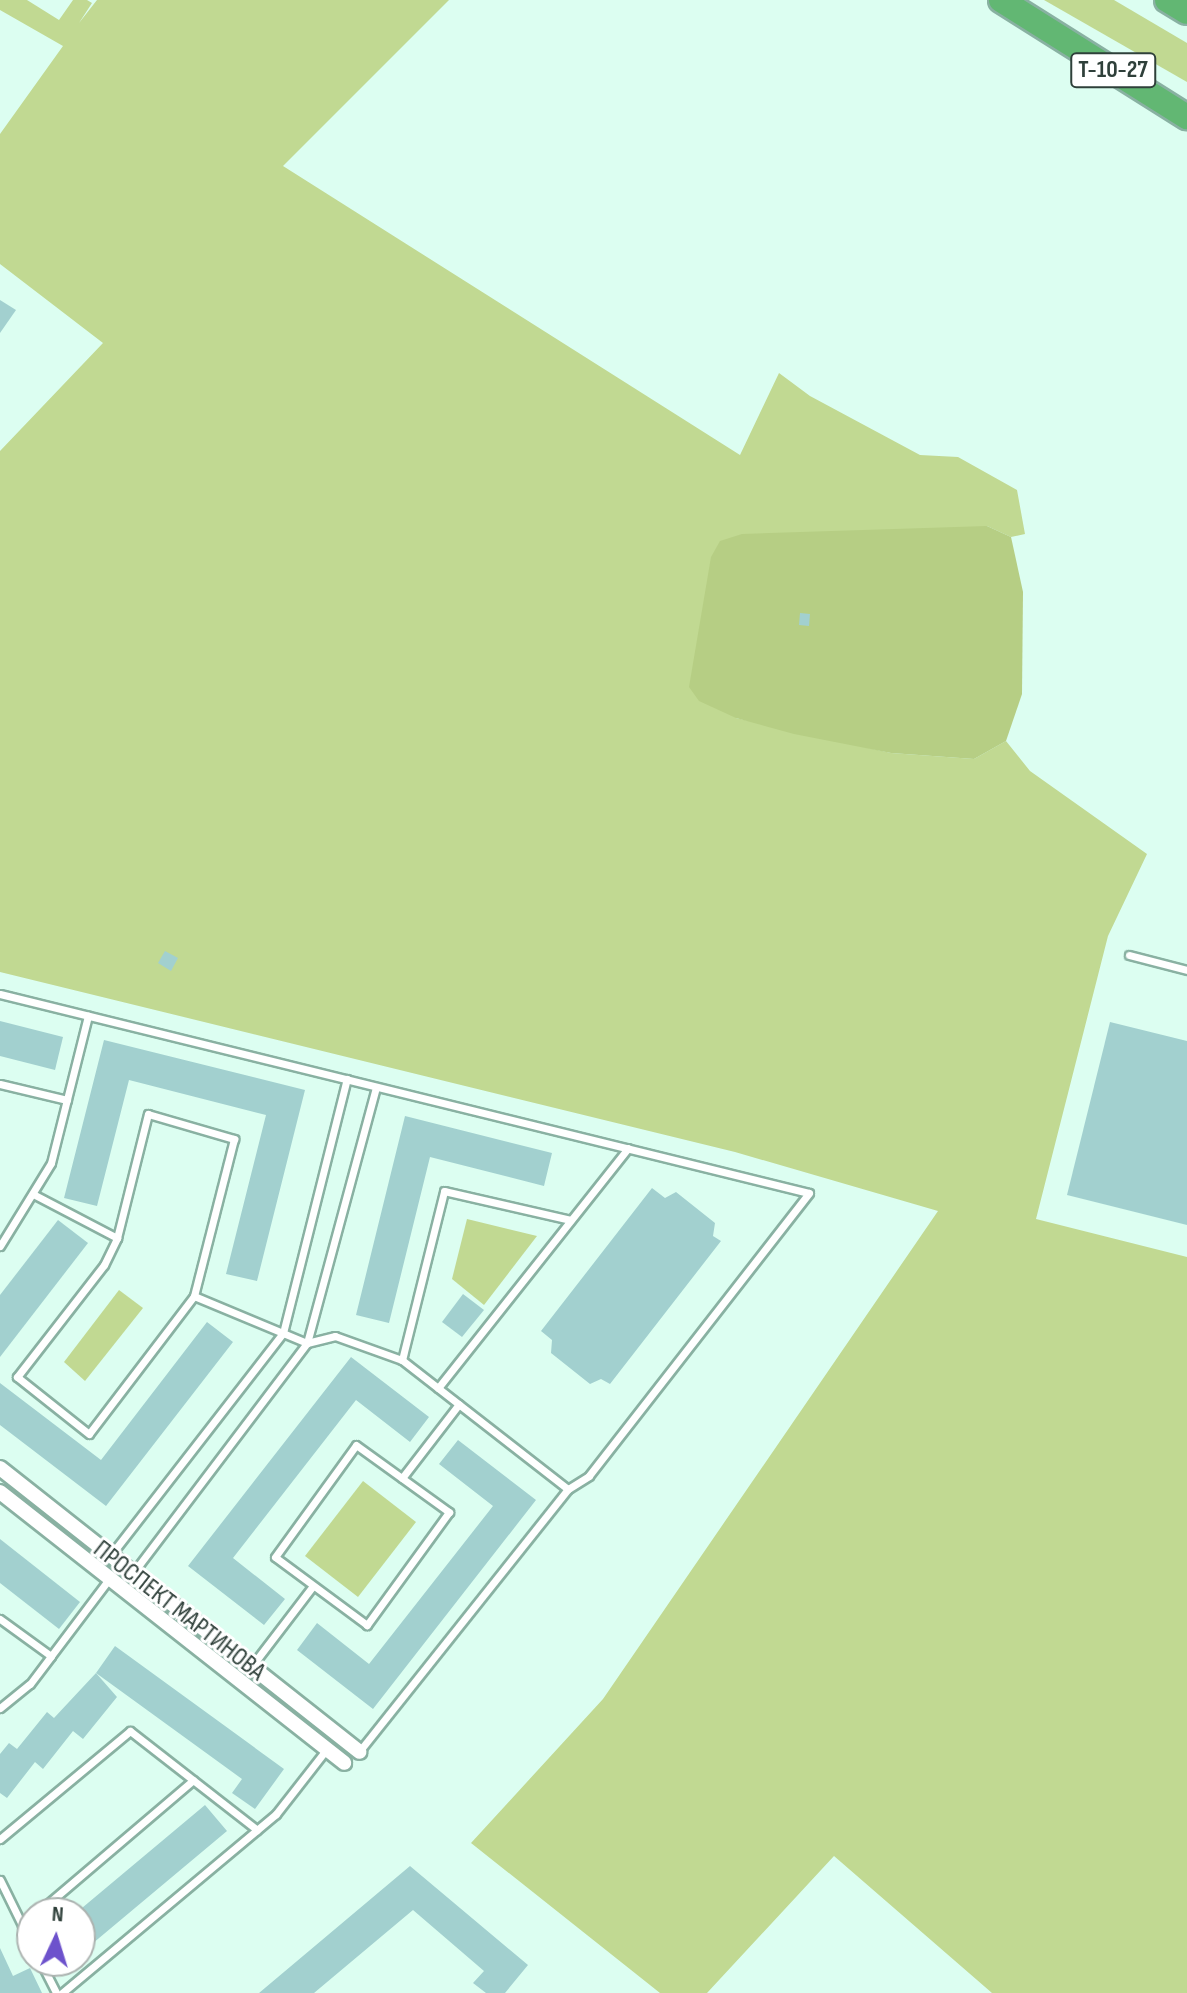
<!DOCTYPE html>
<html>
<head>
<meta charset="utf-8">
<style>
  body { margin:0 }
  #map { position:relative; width:1187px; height:1993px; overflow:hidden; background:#dcfef1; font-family:"Sofia Sans Condensed",sans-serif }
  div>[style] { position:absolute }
  .green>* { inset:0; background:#c1d992 }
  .forest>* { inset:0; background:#b6ce84 }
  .building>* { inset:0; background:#a2d0cf }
  .roads { filter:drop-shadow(2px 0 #89b1a2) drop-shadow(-2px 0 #89b1a2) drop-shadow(0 2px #89b1a2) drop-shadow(0 -2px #89b1a2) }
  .service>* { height:7px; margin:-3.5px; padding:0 3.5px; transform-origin:3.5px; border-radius:3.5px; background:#fff }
  .minor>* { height:14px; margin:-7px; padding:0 7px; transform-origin:7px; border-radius:7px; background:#fff }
  .trunk>* { height:24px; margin:-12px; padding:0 12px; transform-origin:12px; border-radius:12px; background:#62b773 }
  span { translate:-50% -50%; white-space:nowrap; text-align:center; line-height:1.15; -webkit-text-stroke:6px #fff; paint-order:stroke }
  .shield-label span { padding:2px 6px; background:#fff; border:2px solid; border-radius:6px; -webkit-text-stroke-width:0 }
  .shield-label { font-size:24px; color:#2f403a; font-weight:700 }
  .street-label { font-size:26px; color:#2f403a }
  .north { position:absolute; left:16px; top:1897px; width:80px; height:80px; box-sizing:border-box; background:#fff; border:2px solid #acb3b0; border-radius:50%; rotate:4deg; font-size:22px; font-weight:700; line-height:32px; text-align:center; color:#2f403a }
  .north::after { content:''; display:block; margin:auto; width:28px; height:36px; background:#6d52cc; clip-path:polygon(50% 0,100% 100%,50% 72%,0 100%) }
</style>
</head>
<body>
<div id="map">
  <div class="green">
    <div style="clip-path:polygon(0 0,27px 0,59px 20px,73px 0,87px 0,92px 3px,79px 23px,97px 0,449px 0,283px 166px,740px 455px,779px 373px,810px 396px,920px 455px,958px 457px,1017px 490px,1025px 534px,1011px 537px,987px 526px,736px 718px,891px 753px,974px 759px,1006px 741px,1030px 771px,1147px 854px,1108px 936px,1036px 1219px,1187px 1257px,1187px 1993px,992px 1993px,834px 1856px,707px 1993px,660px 1993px,471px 1843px,603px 1699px,938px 1211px,735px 1152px,0 972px,0 451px,103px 343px,0 264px,0 134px,63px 46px,0 10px)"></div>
    <div style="clip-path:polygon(1044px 0,1114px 0,1187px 43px,1187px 82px)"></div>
    <div style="clip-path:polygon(467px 1219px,537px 1236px,484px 1305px,452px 1279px)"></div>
    <div style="clip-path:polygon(119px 1290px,143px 1308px,85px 1381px,64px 1362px)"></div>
    <div style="clip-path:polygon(363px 1481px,416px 1522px,358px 1597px,305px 1556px)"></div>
  </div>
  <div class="forest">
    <div style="clip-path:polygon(987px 526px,1011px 537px,1023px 592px,1022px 694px,1006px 741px,974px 759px,891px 753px,794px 734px,736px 718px,699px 701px,689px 687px,711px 557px,720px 541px,742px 534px)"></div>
  </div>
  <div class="building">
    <div style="clip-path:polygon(0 300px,16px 310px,0 333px)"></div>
    <div style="clip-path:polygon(800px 613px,810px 614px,809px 626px,799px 625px)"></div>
    <div style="clip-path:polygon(165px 951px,178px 958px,171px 971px,158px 963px)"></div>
    <div style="clip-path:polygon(0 1021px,63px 1037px,55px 1070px,0 1056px)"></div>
    <div style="clip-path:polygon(1110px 1022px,1187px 1041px,1187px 1225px,1067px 1195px)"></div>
    <div style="clip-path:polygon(104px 1040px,305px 1090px,257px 1281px,226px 1274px,266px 1115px,129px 1080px,97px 1206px,64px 1198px)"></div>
    <div style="clip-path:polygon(405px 1116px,552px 1153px,544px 1186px,430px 1157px,389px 1323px,356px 1315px)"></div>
    <div style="clip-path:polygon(652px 1188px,665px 1198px,676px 1192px,715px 1223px,713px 1236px,721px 1241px,610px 1384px,601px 1379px,590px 1384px,551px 1353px,552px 1340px,541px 1331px)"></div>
    <div style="clip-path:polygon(58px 1220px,88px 1243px,0 1357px,0 1295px)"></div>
    <div style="clip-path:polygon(463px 1294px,484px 1310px,462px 1337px,442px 1322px)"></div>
    <div style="clip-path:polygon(207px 1322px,233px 1342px,106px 1506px,0 1425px,0 1383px,101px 1460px)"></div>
    <div style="clip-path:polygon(351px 1357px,429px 1417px,410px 1442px,356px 1400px,233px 1558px,285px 1599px,264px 1625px,188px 1566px)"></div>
    <div style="clip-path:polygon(458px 1440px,536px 1500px,373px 1709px,297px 1650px,317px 1623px,369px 1664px,493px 1506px,439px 1464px)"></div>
    <div style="clip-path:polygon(0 1539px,80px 1602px,59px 1629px,0 1583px)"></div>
    <div style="clip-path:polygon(115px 1646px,284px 1769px,255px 1809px,232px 1793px,242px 1779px,96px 1673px)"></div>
    <div style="clip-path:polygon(96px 1673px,117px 1697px,83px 1739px,73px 1731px,43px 1769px,35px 1762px,7px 1798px,0 1793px,0 1754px,9px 1743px,17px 1749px,47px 1712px,54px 1718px)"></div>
    <div style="clip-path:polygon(205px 1805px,227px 1831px,80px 1954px,80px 1913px,76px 1913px)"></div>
    <div style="clip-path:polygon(410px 1866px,528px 1965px,505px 1993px,486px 1993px,473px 1983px,484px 1971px,413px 1910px,314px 1993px,259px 1993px)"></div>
    <div style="clip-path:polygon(0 1948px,13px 1976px,30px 1968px,42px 1993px,0 1993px)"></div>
  </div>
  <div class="roads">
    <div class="service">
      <div style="left:1129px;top:955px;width:60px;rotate:14.5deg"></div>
      <div style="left:0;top:994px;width:833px;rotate:13.82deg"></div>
      <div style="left:809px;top:1193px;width:358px;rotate:127.9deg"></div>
      <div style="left:589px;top:1476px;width:25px;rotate:148deg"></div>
      <div style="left:568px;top:1489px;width:336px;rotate:128.5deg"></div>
      <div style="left:0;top:1084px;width:69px;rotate:13.4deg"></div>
      <div style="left:148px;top:1114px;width:90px;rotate:16.2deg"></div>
      <div style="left:234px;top:1139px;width:162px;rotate:104.3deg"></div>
      <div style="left:194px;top:1296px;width:173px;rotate:127.3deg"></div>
      <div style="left:89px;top:1434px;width:92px;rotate:-141.6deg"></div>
      <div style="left:17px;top:1377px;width:142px;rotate:-52.2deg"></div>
      <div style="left:104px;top:1265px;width:30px;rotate:-64deg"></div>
      <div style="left:117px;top:1238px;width:128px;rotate:-76deg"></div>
      <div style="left:33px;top:1194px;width:95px;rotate:27.6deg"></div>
      <div style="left:0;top:1246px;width:97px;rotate:-58.4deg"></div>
      <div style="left:51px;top:1163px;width:152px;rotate:-75.9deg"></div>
      <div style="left:194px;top:1296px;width:122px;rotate:22.6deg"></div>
      <div style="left:307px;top:1343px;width:29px;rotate:-14deg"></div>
      <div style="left:335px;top:1336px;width:71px;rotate:19.7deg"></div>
      <div style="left:402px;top:1360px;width:210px;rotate:37.9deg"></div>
      <div style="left:402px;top:1360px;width:174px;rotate:-76deg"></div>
      <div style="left:444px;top:1191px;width:130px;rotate:12.9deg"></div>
      <div style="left:438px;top:1388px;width:306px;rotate:-51.6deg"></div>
      <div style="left:356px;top:1445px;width:115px;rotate:35.8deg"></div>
      <div style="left:449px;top:1512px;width:140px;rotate:126deg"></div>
      <div style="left:367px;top:1625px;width:114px;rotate:-143.5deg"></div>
      <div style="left:275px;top:1557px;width:138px;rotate:-54.1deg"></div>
      <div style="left:402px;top:1478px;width:93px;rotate:-52.4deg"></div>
      <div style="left:110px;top:1556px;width:282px;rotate:-52.2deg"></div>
      <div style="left:283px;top:1333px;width:262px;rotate:-75.9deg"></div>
      <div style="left:133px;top:1573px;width:288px;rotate:-52.9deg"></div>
      <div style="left:307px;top:1343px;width:265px;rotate:-74.9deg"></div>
      <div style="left:0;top:1619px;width:63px;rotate:36deg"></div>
      <div style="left:51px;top:1656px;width:96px;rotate:-53deg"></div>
      <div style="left:251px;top:1667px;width:102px;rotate:-52.6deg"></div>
      <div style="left:0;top:1708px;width:38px;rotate:-39deg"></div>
      <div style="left:30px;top:1684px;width:35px;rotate:-53deg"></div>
      <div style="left:0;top:1839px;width:169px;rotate:-39.7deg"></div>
      <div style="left:130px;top:1731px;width:161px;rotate:37.9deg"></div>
      <div style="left:0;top:1880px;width:72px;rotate:63.8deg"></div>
      <div style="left:37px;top:1913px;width:205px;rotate:-40.4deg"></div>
      <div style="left:22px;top:1925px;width:13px;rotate:-39deg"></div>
      <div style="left:40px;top:1961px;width:36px;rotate:63deg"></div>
      <div style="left:62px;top:1993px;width:279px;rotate:-39.9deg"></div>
      <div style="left:276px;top:1814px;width:81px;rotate:-52deg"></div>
    </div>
    <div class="minor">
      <div style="left:0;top:1468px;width:458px;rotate:38.3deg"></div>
      <div style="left:0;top:1492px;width:438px;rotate:38.2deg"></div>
    </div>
    <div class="trunk">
      <div style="left:1001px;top:0;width:220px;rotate:32.2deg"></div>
      <div style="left:1167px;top:0;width:23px;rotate:31deg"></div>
    </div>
  </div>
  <div class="shield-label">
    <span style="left:1113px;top:70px">Т-10-27</span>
  </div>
  <div class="street-label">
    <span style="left:179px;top:1611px;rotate:38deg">ПРОСПЕКТ МАРТИНОВА</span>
  </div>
  <div class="north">N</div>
</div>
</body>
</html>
